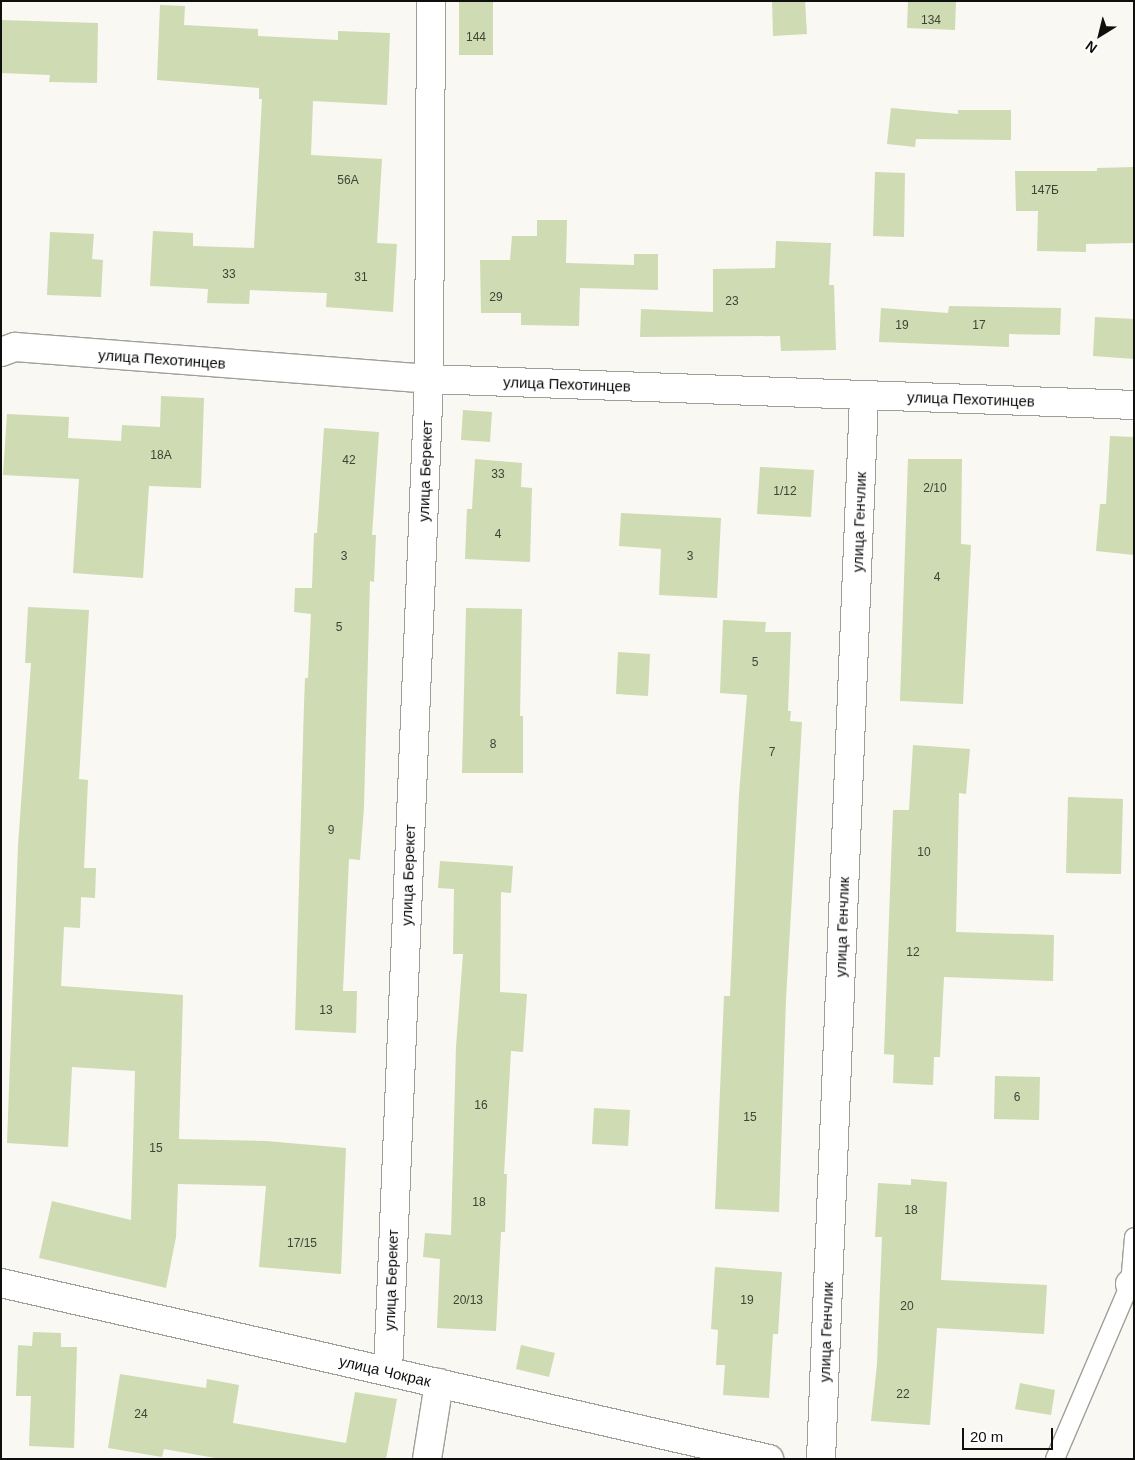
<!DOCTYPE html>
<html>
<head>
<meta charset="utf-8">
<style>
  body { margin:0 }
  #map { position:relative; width:1135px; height:1460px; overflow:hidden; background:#f9f8f2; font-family:Arial,sans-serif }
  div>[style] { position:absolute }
  .building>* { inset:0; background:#cfdbb3 }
  .roads { filter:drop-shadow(1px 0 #9f9e98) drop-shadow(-1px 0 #9f9e98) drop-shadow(0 1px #9f9e98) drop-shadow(0 -1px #9f9e98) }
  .service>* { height:18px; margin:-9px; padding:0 9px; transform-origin:9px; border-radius:9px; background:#fff }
  .minor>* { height:28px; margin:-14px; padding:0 14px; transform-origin:14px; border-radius:14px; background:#fff }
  span { translate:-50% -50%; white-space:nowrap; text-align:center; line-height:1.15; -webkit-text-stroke:4px #fff; paint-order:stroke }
  .number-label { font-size:12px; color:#3f4236 }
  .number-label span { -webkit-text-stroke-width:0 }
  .street-label { font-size:15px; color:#0f0f0d }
  .frame { position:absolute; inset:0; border:2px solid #0f0f0d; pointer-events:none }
  .north { position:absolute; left:1075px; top:10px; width:50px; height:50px; -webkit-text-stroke:4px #fff; paint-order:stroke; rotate:216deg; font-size:14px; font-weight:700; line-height:20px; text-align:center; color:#0f0f0d }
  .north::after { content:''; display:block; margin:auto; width:18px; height:22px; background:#0f0f0d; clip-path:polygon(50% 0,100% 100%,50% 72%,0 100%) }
  .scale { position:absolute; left:962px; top:1428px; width:91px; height:22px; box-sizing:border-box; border:2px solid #0f0f0d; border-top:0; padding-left:6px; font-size:15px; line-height:18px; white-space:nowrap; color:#0f0f0d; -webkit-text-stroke:4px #fff; paint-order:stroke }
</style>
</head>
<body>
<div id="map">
  <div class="building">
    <div style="clip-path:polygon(459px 1px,493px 1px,493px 55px,459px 55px)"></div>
    <div style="clip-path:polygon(772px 1px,805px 1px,807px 34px,773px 36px)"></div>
    <div style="clip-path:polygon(908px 1px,956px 1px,955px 30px,907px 28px)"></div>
    <div style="clip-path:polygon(160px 5px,185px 6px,184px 25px,258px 29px,258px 36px,338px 40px,338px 31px,390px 33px,387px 105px,313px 101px,311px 155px,382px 159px,377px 243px,397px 244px,393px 312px,326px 307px,327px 293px,250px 290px,249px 304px,207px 303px,208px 289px,150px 286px,153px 231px,193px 233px,193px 246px,254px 248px,262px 99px,259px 99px,259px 88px,157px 80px)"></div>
    <div style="clip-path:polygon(1px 20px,98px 23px,97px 83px,49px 82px,50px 75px,1px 73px)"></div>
    <div style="clip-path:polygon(891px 108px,958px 114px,958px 110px,1011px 110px,1011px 140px,916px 139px,915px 147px,887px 144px)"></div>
    <div style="clip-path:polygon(1134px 167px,1134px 243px,1086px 244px,1086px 252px,1037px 251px,1038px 211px,1016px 211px,1015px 171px,1097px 171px,1097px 168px)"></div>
    <div style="clip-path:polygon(875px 172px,905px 173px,904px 237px,873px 236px)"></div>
    <div style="clip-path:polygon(537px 220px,567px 220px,566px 263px,634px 265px,634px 254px,658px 254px,658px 290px,580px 288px,579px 326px,521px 325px,521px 313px,481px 313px,480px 260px,510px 260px,512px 236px,537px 236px)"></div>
    <div style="clip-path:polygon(50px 232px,94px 234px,92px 259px,103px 260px,101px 297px,47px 295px)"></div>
    <div style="clip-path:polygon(776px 241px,831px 243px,829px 285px,834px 285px,836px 350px,781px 351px,780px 336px,640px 337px,641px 309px,713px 312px,713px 269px,775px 268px)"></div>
    <div style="clip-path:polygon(949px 306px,1061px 308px,1060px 335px,1009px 334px,1009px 347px,879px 342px,881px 308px,948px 313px)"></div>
    <div style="clip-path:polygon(1095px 317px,1134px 319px,1134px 359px,1093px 356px)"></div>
    <div style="clip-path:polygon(161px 396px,204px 398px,201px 488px,149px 486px,143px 578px,73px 573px,79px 479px,3px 475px,7px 414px,69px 417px,68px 438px,121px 441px,122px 425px,160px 427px)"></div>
    <div style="clip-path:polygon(463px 410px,492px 412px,490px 442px,461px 440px)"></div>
    <div style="clip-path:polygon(324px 428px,379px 432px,372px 535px,376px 535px,374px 582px,370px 581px,364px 807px,360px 860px,349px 859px,343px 991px,357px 991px,356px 1033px,295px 1030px,304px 704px,305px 678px,308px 678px,311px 614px,294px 612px,295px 588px,312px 588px,314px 533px,317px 533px)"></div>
    <div style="clip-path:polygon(1110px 436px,1134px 437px,1134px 555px,1096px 551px,1100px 504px,1106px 504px)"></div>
    <div style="clip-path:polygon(475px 459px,522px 463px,521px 487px,532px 488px,530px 562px,465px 559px,467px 509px,472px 509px)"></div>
    <div style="clip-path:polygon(908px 459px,962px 459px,961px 544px,971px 545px,963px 704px,900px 701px)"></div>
    <div style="clip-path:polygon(760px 467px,814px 470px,811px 517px,757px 514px)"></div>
    <div style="clip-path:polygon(621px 513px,721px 518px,717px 598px,659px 595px,661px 549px,619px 546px)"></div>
    <div style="clip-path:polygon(28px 607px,89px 610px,79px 779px,88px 780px,84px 868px,96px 868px,95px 898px,81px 897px,80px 928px,64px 927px,61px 986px,183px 995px,179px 1139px,266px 1141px,346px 1148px,341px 1274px,259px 1267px,266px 1186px,178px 1184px,176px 1237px,166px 1288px,39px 1258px,52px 1201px,131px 1220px,135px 1071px,72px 1067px,68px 1147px,7px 1143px,18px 846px,31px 663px,25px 663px)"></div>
    <div style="clip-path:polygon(466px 608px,522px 609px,520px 716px,523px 716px,523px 773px,462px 773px)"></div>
    <div style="clip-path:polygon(723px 620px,766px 622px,765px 632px,791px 632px,788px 711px,791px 711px,790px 721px,802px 722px,786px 999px,779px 1212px,715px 1209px,724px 996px,730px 996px,739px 794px,747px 695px,720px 693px)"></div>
    <div style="clip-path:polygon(618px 652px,650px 654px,648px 696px,616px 694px)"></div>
    <div style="clip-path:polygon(913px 745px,970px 749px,966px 794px,959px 793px,956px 932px,1054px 935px,1053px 981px,944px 977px,940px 1057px,934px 1057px,933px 1085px,893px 1083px,894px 1055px,884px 1054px,893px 810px,909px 810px)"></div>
    <div style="clip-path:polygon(1068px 797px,1123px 799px,1121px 874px,1066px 873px)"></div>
    <div style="clip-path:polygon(440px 861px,513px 866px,511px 893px,501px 892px,500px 992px,527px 994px,523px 1052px,511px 1051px,504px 1174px,507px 1174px,505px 1232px,501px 1232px,496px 1331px,437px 1328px,440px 1259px,423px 1257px,425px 1233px,451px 1235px,456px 1047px,463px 954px,453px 954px,454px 889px,438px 888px)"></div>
    <div style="clip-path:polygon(995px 1076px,1040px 1077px,1039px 1120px,994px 1119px)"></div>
    <div style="clip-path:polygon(594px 1108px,630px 1110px,628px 1146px,592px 1144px)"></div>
    <div style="clip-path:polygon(911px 1179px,947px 1182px,941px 1280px,1047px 1285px,1044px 1334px,937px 1328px,930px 1425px,871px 1421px,877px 1364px,882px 1237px,875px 1237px,878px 1183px,911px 1185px)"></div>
    <div style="clip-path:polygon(715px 1267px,782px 1272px,778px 1334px,773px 1334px,769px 1398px,723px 1395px,725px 1365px,716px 1365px,718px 1330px,711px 1329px)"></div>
    <div style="clip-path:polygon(33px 1332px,61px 1333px,61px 1347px,77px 1347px,74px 1448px,29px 1446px,31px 1396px,16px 1396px,18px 1345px,32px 1346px)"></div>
    <div style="clip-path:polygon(521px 1345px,555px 1353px,549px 1377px,516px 1369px)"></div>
    <div style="clip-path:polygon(120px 1374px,206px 1388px,207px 1379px,239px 1385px,233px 1423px,346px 1443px,355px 1392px,397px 1399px,386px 1459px,221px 1459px,164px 1449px,162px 1457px,108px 1448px)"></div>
    <div style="clip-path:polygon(1020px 1383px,1055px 1390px,1051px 1415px,1015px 1409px)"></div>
  </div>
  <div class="roads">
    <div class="service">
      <div style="left:1055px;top:1459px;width:190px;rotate:-66.8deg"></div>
      <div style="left:1130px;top:1284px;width:47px;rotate:-85.1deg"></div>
    </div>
    <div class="minor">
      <div style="left:1px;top:352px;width:15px;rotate:-20deg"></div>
      <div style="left:15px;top:347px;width:415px;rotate:4.4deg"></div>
      <div style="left:429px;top:379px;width:705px;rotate:2.11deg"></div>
      <div style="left:1px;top:1283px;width:788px;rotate:12.91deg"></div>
      <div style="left:1130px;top:1284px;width:4px"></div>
      <div style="left:388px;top:1371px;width:993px;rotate:-87.63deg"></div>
      <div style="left:429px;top:379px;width:378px;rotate:-89.7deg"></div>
      <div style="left:427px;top:1459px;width:77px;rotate:-81deg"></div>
      <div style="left:821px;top:1459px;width:1064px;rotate:-87.68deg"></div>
    </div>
  </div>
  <div class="number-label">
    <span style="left:931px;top:21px">134</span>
    <span style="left:476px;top:38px">144</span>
    <span style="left:348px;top:181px">56А</span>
    <span style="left:1045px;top:191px">147Б</span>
    <span style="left:229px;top:275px">33</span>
    <span style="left:361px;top:278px">31</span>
    <span style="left:496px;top:298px">29</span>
    <span style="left:732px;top:302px">23</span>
    <span style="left:902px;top:326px">19</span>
    <span style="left:979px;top:326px">17</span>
    <span style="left:161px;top:456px">18А</span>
    <span style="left:349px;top:461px">42</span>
    <span style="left:498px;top:475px">33</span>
    <span style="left:935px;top:489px">2/10</span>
    <span style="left:785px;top:492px">1/12</span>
    <span style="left:498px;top:535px">4</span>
    <span style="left:344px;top:557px">3</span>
    <span style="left:690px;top:557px">3</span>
    <span style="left:937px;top:578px">4</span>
    <span style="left:339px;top:628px">5</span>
    <span style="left:755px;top:663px">5</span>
    <span style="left:493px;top:745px">8</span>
    <span style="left:772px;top:753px">7</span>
    <span style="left:331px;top:831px">9</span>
    <span style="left:924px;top:853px">10</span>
    <span style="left:913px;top:953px">12</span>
    <span style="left:326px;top:1011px">13</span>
    <span style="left:1017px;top:1098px">6</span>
    <span style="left:481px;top:1106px">16</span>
    <span style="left:750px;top:1118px">15</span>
    <span style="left:156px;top:1149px">15</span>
    <span style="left:479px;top:1203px">18</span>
    <span style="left:911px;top:1211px">18</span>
    <span style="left:302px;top:1244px">17/15</span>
    <span style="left:468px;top:1301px">20/13</span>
    <span style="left:747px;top:1301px">19</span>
    <span style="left:907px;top:1307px">20</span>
    <span style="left:903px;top:1395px">22</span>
    <span style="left:141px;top:1415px">24</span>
  </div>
  <div class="street-label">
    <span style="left:162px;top:359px;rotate:4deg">улица Пехотинцев</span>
    <span style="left:567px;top:384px;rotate:2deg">улица Пехотинцев</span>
    <span style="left:971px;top:399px;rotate:2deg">улица Пехотинцев</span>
    <span style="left:425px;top:471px;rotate:-88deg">улица Берекет</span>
    <span style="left:859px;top:522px;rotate:-88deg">улица Генчлик</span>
    <span style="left:408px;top:875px;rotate:-88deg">улица Берекет</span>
    <span style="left:842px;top:927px;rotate:-88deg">улица Генчлик</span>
    <span style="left:391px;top:1280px;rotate:-88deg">улица Берекет</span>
    <span style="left:826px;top:1332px;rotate:-88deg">улица Генчлик</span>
    <span style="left:385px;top:1371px;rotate:13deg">улица Чокрак</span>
  </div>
  <div class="frame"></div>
  <div class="north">N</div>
  <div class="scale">20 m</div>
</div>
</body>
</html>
